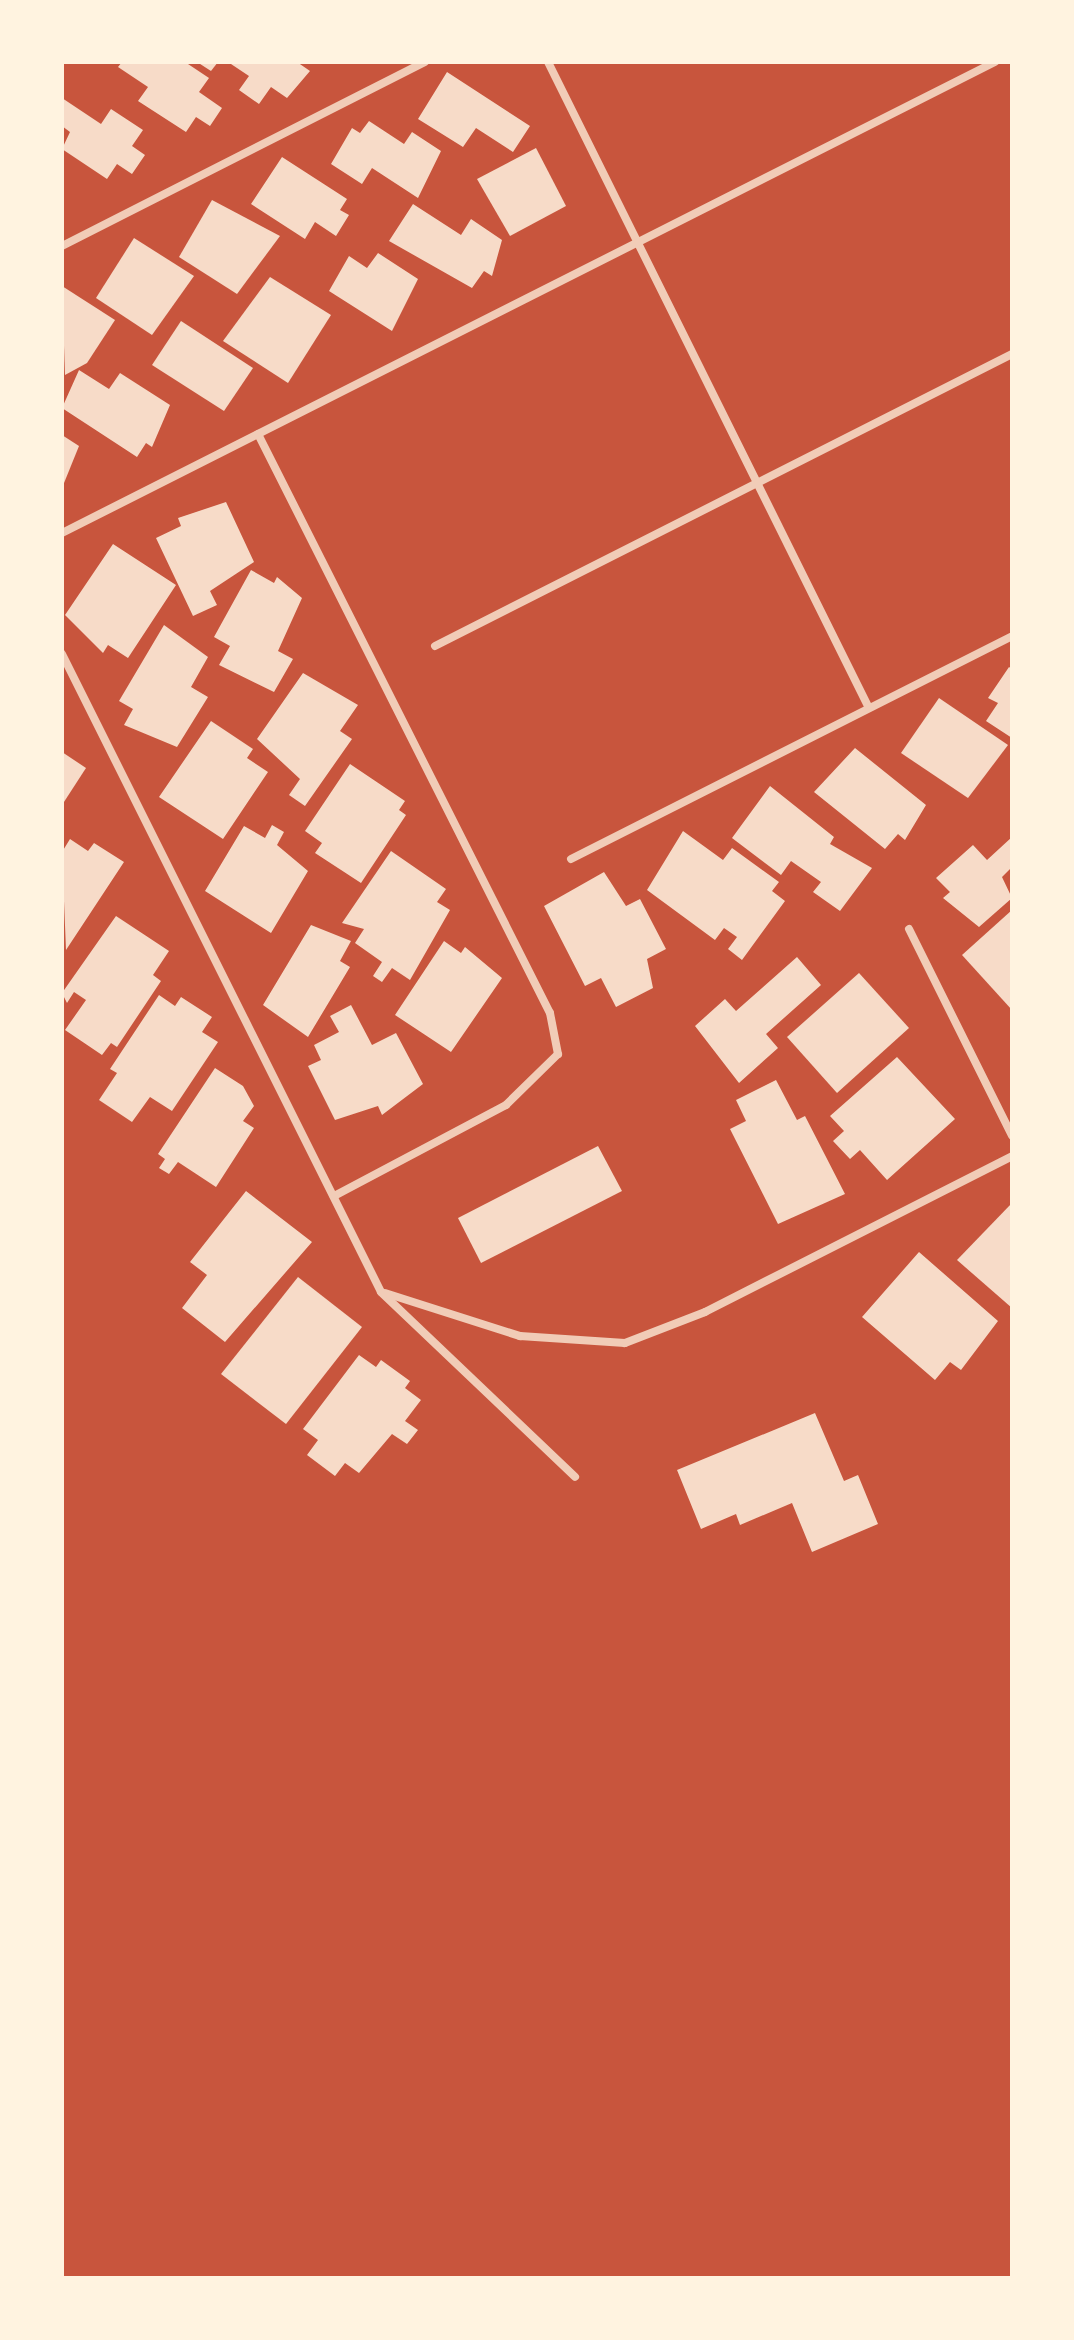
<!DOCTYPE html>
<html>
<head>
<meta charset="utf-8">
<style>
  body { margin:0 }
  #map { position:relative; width:1074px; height:2340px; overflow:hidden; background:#c8553d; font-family:"Fira Sans",sans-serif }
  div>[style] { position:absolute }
  .building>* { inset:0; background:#f7dbc8 }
  .minor>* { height:8px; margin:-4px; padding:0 4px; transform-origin:4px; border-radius:4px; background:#f1ccb7 }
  span { translate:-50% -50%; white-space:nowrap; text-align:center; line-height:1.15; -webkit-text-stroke:7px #fff3e0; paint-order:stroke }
  .frame { position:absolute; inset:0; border:64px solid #fff3e0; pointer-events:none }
</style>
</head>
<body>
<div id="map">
  <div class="building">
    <div style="clip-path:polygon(122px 62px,185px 62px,209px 78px,199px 92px,222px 108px,210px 126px,196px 117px,186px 132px,138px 101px,148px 87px,118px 67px)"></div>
    <div style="clip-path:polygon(197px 62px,218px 62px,211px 71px)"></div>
    <div style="clip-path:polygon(228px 62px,297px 62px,310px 71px,287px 98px,271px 87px,259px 104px,239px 90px,249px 76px)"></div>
    <div style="clip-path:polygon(447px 72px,530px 126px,513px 152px,476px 128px,463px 147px,418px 119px)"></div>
    <div style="clip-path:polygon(62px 98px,101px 124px,111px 109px,143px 130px,132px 146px,145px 155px,132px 174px,117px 164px,107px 179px,62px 149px,70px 132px,62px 126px)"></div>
    <div style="clip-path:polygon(369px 121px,404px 144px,412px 132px,441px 151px,418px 198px,372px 168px,362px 184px,331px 164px,352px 128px,360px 133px)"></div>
    <div style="clip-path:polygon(536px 148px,566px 206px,510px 236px,477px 179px)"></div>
    <div style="clip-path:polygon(282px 157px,347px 199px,340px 210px,349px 215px,336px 236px,315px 222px,305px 239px,251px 204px)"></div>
    <div style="clip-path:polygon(212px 200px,280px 236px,237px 294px,179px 257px)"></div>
    <div style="clip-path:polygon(413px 204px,461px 235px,471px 219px,502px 240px,492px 276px,484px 271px,472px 288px,389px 241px)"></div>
    <div style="clip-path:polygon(134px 238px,194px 276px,152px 335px,96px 298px)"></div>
    <div style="clip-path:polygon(378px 253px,418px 279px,392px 331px,329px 291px,349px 256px,367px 268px)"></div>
    <div style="clip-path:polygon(270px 277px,331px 315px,288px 383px,223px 341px)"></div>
    <div style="clip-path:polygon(62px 286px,115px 320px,87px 363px,65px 375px)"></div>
    <div style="clip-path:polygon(181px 321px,253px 368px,224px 411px,152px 365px)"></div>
    <div style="clip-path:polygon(79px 370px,109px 389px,120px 373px,170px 405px,152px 447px,146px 443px,137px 457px,62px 408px)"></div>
    <div style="clip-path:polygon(62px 435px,79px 446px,62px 488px)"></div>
    <div style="clip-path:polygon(226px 502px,254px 562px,210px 591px,217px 605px,193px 616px,156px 538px,181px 526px,178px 518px)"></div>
    <div style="clip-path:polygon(113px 544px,176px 585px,128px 658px,108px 645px,103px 653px,65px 615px)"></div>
    <div style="clip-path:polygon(251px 570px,274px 583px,277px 577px,302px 598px,278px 651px,293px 659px,274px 692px,219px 665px,230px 646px,214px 637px)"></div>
    <div style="clip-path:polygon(164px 625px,208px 657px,191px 687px,208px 697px,177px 747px,124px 725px,133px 709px,119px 701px)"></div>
    <div style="clip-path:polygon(1009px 667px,1012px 669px,1012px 738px,986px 721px,998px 703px,988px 698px)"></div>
    <div style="clip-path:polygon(303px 673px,358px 705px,340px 731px,352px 739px,305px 806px,289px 795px,300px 779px,257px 739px)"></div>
    <div style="clip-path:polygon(939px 698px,1008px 745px,968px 798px,901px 753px)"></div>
    <div style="clip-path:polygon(211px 721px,253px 749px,247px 758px,268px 772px,223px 839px,159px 797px)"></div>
    <div style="clip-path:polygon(855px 748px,926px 805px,905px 840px,898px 834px,885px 849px,814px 792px)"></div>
    <div style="clip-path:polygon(62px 752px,86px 768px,62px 805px)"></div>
    <div style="clip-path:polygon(350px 764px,405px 801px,399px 810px,406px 815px,361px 883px,315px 853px,322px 843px,305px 831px)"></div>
    <div style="clip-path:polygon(770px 786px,834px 837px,830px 844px,872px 868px,840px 911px,813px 892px,821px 882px,791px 861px,781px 875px,732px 838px)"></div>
    <div style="clip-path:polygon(272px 825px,284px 832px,277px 845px,308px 871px,271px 933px,205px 891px,244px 826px,265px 838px)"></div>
    <div style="clip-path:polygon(683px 831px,723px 860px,732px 848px,779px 882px,772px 891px,785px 901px,742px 960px,728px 949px,737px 937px,724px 928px,715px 940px,647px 890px)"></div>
    <div style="clip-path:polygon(1012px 837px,1012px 867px,1002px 877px,1012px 898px,979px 927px,943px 898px,950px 892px,936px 878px,973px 845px,987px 860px)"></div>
    <div style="clip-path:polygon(70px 839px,88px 851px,94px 843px,124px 862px,66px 950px,62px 852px)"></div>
    <div style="clip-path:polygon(391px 851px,446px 889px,437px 902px,450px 910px,410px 980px,392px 968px,382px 982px,373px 976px,382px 962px,355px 943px,364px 929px,342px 923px)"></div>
    <div style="clip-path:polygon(604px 872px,626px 906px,640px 899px,666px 949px,647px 959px,653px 988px,616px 1007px,601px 978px,585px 986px,544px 906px)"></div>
    <div style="clip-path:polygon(1012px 910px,1012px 1010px,962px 955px)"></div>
    <div style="clip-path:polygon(116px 916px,169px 951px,153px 975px,161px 981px,117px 1047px,111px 1043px,102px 1055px,65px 1030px,86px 1000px,74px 992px,67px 1003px,62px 993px)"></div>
    <div style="clip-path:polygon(311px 925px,351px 941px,340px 961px,350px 967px,308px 1037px,263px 1005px)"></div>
    <div style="clip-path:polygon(444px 941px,461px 953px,465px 947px,502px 978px,451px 1052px,395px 1015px)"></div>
    <div style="clip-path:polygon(797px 957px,821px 985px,766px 1034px,778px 1048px,739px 1083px,695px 1026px,725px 999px,736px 1011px)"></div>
    <div style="clip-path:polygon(859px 973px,909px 1028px,837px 1093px,787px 1037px)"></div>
    <div style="clip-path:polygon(159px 995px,175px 1006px,181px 997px,212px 1017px,202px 1032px,218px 1042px,172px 1111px,150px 1097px,132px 1122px,99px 1100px,117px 1073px,110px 1069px)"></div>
    <div style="clip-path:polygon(351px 1005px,372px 1045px,396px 1033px,423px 1084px,382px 1115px,378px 1106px,335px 1120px,308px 1066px,321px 1060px,314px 1045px,339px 1032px,330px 1016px)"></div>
    <div style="clip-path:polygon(897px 1057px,955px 1119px,887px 1180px,860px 1150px,850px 1159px,833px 1141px,844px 1131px,830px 1116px)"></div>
    <div style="clip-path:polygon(215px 1068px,243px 1086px,254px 1106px,243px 1121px,254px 1128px,216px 1187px,178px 1162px,169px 1174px,159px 1168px,165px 1159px,158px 1154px)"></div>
    <div style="clip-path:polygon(776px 1080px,797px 1120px,805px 1116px,845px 1194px,778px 1224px,730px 1129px,746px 1121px,736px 1100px)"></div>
    <div style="clip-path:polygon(598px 1146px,622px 1191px,481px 1263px,458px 1218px)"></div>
    <div style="clip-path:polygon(246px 1191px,312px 1242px,225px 1342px,182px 1308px,207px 1275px,190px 1262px)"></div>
    <div style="clip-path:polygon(1012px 1203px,1012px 1308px,957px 1260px)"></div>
    <div style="clip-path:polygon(919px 1252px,998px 1321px,961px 1370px,950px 1362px,935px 1380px,862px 1317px)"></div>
    <div style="clip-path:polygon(298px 1277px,362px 1327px,286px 1424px,221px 1374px)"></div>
    <div style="clip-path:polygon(359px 1355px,376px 1367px,381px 1360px,410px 1381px,405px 1388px,421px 1400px,405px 1421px,418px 1430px,407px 1444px,392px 1434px,359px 1473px,345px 1463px,335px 1476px,307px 1455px,318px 1440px,303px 1429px)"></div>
    <div style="clip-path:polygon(815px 1413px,844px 1481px,858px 1475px,878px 1524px,812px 1552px,792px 1503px,740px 1525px,736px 1514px,701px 1529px,677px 1470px)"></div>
  </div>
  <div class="minor">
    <div style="left:548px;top:62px;width:721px;rotate:63.58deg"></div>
    <div style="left:62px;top:246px;width:407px;rotate:-26.9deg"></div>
    <div style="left:258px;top:434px;width:648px;rotate:63.24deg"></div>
    <div style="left:550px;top:1013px;width:42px;rotate:79deg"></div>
    <div style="left:558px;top:1054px;width:73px;rotate:135.6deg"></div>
    <div style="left:506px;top:1105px;width:195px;rotate:152.1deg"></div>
    <div style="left:62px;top:533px;width:1045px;rotate:-26.79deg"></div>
    <div style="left:435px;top:646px;width:647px;rotate:-26.84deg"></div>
    <div style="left:62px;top:654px;width:713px;rotate:63.43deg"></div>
    <div style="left:381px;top:1292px;width:268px;rotate:43.6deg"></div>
    <div style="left:571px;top:859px;width:494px;rotate:-26.8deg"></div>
    <div style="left:909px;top:929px;width:231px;rotate:63.5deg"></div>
    <div style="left:385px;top:1293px;width:142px;rotate:17.7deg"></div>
    <div style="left:520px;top:1336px;width:105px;rotate:3.8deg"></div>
    <div style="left:625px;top:1343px;width:86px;rotate:-21.2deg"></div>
    <div style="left:705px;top:1312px;width:344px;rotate:-26.9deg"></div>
  </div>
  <div class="frame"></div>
</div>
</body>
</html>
